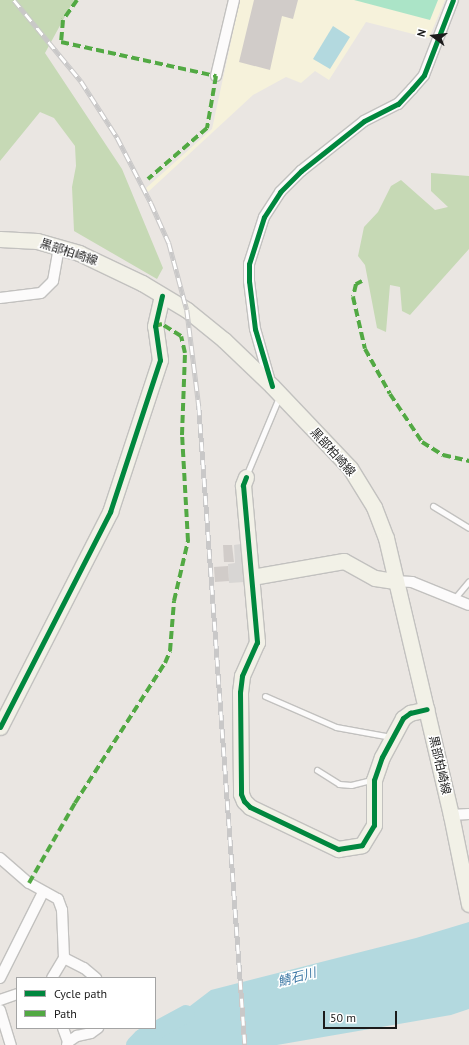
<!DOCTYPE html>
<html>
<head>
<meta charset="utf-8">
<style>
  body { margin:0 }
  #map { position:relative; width:469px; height:1045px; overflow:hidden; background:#eae6e2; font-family:"PT Sans","Noto Sans JP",sans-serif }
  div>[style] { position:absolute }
  .education>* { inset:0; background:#f6f2db }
  .religious>* { inset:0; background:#d8d6d4 }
  .forest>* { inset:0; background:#c6d9b5 }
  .pitch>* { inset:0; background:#abe4c7 }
  .water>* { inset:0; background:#b3d9df }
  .river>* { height:18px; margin:-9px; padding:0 9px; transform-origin:9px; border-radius:9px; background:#b3d9df }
  .building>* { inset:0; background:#d1ccc9 }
  .roads { filter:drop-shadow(1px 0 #c2c1bf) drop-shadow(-1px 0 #c2c1bf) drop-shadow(0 1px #c2c1bf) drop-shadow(0 -1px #c2c1bf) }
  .lane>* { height:5px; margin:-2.5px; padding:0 2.5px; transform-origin:2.5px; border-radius:2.5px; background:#fcfbfb }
  .street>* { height:10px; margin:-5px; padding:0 5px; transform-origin:5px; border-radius:5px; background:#fcfbfb }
  .secondary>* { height:15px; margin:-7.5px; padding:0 7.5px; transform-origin:7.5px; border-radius:7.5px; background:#f2f1e7 }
  .rail>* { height:4.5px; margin-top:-2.25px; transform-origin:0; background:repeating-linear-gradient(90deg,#fff 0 9px,#c9c8c8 0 18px); box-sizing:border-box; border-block:1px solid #c9c8c8 }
  .quiet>* { height:4px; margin-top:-2px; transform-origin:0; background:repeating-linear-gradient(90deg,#52a943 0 8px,transparent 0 12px) }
  .cycleway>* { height:5px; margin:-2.5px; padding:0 2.5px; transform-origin:2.5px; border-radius:2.5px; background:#00873e }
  span { translate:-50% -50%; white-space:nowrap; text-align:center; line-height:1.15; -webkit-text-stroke:3px #fff; paint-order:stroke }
  .street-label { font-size:12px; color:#1b1b1b }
  .water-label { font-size:13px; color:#407ba7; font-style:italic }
  .legend { position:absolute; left:16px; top:977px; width:140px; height:52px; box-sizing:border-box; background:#fff; border:1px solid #a4a4a4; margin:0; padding:5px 7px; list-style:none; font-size:12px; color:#1b1b1b }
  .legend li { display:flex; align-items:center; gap:8px; height:20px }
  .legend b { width:20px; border:1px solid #a4a4a4 }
  .north { position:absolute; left:413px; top:16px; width:40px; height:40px; -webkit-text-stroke:3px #fff; paint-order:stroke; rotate:285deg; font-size:11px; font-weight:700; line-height:16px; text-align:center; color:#1b1b1b }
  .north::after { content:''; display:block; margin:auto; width:14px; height:18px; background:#1b1b1b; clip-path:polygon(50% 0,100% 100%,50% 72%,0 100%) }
  .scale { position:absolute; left:323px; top:1011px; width:74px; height:18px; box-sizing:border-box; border:2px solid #1b1b1b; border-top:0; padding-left:5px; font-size:12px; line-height:14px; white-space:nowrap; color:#1b1b1b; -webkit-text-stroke:3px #fff; paint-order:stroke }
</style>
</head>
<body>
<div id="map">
  <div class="education">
    <div style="clip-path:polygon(240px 0,445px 0,429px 38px,366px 22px,329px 80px,315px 71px,301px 83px,286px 77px,253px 95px,148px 192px,146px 188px,212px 129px)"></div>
  </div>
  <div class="religious">
    <div style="clip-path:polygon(241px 544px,244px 582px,229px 583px,228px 564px,235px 563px,234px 545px)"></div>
  </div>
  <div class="forest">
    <div style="clip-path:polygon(0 0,74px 0,45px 53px,122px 169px,163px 268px,157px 279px,74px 231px,72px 187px,76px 166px,75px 146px,54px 118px,40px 112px,0 161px)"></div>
    <div style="clip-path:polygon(431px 173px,469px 176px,469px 249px,410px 315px,402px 311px,400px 287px,390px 285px,386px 332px,377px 328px,365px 265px,358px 256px,364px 227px,378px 212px,391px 186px,401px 180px,435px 210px,448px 207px,431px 191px)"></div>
  </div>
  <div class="pitch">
    <div style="clip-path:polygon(354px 0,438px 0,430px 20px)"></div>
  </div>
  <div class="water">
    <div style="clip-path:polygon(333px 26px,350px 37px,330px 69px,313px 59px)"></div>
    <div style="clip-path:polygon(469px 922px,469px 1009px,451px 1015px,277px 1045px,139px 1045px,211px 990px,416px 938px)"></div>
  </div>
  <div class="river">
    <div style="left:135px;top:1045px;width:10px;rotate:-45deg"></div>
    <div style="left:142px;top:1038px;width:50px;rotate:-28.6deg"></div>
  </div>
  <div class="building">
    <div style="clip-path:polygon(254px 0,298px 0,293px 19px,282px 16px,270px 70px,239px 62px)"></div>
    <div style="clip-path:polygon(223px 545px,232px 545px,234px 562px,224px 562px)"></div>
    <div style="clip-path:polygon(228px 566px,229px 581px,215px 582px,214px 567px)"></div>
  </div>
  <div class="roads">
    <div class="lane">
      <div style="left:246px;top:476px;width:86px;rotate:-67.3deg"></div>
      <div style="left:433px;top:506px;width:42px;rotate:31.4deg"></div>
      <div style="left:454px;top:599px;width:23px;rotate:-50deg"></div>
      <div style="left:265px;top:696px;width:77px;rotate:23.6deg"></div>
      <div style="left:336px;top:727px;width:56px;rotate:10.3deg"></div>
      <div style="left:317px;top:770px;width:26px;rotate:32deg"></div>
      <div style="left:339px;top:784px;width:12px;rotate:5deg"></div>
      <div style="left:351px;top:785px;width:21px;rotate:-14deg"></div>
    </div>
    <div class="street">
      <div style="left:216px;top:76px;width:78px;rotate:-76.7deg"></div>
      <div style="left:0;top:298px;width:41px;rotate:-7deg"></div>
      <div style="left:41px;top:293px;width:17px;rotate:-45deg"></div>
      <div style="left:53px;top:281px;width:35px;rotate:-80deg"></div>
      <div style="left:271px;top:385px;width:58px;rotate:-105.9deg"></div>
      <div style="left:255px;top:329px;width:48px;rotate:-97.1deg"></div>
      <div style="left:249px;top:281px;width:17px;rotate:-90deg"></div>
      <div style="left:249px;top:264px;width:49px;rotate:-72.3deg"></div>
      <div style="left:264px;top:217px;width:30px;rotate:-57deg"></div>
      <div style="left:280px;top:192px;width:30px;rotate:-45deg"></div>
      <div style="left:301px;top:171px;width:80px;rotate:-38.4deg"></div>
      <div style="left:364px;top:121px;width:38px;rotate:-27deg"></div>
      <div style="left:398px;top:104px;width:21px;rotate:-47deg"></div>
      <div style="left:412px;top:89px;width:18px;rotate:-49deg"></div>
      <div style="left:424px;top:75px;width:80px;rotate:-68.9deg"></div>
      <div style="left:395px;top:581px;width:17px;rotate:3deg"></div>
      <div style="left:412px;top:582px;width:61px;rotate:22deg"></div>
      <div style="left:451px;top:815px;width:18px;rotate:-3deg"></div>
      <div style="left:0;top:858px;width:38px;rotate:41deg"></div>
      <div style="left:29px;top:883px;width:33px;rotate:29deg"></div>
      <div style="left:58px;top:899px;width:12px;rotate:70deg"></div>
      <div style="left:62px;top:910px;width:48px;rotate:87.6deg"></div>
      <div style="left:64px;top:958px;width:23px;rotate:121deg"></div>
      <div style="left:64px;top:958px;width:22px;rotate:27deg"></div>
      <div style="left:84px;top:968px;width:16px;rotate:40deg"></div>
      <div style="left:0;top:978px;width:96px;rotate:-63.4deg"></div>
      <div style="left:0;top:1000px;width:18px;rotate:-19deg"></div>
      <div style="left:0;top:1010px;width:37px;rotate:73deg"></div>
      <div style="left:63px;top:1028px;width:15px;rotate:70deg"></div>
      <div style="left:67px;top:1045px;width:3px;rotate:-72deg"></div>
      <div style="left:68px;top:1042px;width:11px;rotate:-34deg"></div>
      <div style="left:77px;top:1036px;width:14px;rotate:-12deg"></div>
      <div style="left:91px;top:1033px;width:9px;rotate:-36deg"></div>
    </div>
    <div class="secondary">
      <div style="left:0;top:239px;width:37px;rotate:3deg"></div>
      <div style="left:37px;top:241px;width:44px;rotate:15.9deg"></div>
      <div style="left:79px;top:253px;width:70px;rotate:25.5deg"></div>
      <div style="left:142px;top:283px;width:52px;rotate:31deg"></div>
      <div style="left:187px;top:310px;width:48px;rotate:39deg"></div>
      <div style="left:224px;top:340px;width:66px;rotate:43.8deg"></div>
      <div style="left:272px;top:386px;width:113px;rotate:46.4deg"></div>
      <div style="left:350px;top:468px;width:46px;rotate:58.4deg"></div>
      <div style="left:374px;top:507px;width:33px;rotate:69deg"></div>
      <div style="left:386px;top:538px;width:285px;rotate:76.8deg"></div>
      <div style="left:451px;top:815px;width:91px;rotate:78.6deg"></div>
      <div style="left:246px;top:477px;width:9px;rotate:111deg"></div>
      <div style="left:243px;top:485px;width:158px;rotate:84.9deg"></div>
      <div style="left:257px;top:642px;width:37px;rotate:114deg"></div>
      <div style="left:242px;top:676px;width:16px;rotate:97deg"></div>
      <div style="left:240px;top:692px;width:102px;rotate:89.4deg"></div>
      <div style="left:241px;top:794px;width:8px;rotate:67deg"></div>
      <div style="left:244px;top:801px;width:8px;rotate:45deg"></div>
      <div style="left:250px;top:807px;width:98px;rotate:25.5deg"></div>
      <div style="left:338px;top:849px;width:24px;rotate:-9deg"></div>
      <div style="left:362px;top:845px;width:23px;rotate:-59deg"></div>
      <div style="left:374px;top:825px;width:45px;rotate:-90deg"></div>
      <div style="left:374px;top:780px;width:24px;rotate:-71deg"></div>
      <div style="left:382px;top:757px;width:44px;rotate:-61.7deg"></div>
      <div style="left:403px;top:718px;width:9px;rotate:-36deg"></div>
      <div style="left:410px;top:713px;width:17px;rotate:-13deg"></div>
      <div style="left:252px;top:577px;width:93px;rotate:-9.9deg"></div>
      <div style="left:344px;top:561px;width:35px;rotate:29deg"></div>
      <div style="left:375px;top:578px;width:20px;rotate:9deg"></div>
      <div style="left:0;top:727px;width:242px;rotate:-62.9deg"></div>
      <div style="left:110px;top:512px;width:160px;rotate:-71.8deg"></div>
      <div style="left:160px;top:360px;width:34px;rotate:-98deg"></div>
      <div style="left:155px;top:326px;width:31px;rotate:-77deg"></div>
    </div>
  </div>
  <div class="rail">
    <div style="left:14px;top:0;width:105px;rotate:50.4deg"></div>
    <div style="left:81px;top:81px;width:67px;rotate:57.3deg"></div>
    <div style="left:117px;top:137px;width:74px;rotate:62.7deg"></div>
    <div style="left:151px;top:203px;width:44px;rotate:65.8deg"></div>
    <div style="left:169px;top:243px;width:69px;rotate:75deg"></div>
    <div style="left:187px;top:310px;width:97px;rotate:82.9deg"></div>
    <div style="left:199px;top:406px;width:641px;rotate:85.88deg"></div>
  </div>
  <div class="quiet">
    <div style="left:77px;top:0;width:24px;rotate:125deg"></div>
    <div style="left:63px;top:20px;width:22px;rotate:95deg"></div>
    <div style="left:61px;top:42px;width:159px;rotate:12.4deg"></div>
    <div style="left:216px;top:76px;width:53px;rotate:99.8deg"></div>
    <div style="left:207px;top:128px;width:78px;rotate:139.2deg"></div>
    <div style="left:362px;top:281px;width:7px;rotate:153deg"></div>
    <div style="left:356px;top:284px;width:13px;rotate:103deg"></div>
    <div style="left:353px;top:297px;width:53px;rotate:77deg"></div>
    <div style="left:365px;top:349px;width:51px;rotate:60.9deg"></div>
    <div style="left:390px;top:394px;width:58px;rotate:56.3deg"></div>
    <div style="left:422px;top:442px;width:25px;rotate:32deg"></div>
    <div style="left:443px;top:455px;width:27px;rotate:13deg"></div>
    <div style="left:29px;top:883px;width:92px;rotate:-60.1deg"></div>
    <div style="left:75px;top:803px;width:166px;rotate:-57.3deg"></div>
    <div style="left:165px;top:663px;width:13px;rotate:-67deg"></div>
    <div style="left:170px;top:651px;width:50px;rotate:-85.4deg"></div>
    <div style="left:174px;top:601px;width:62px;rotate:-76.9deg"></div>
    <div style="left:188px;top:541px;width:106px;rotate:-93.2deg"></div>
    <div style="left:182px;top:435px;width:82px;rotate:-87.9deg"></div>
    <div style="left:185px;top:353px;width:17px;rotate:-103deg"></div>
    <div style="left:181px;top:336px;width:22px;rotate:-148deg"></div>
    <div style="left:162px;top:324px;width:7px;rotate:164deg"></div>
  </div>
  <div class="cycleway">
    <div style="left:272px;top:386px;width:59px;rotate:-106.6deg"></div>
    <div style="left:255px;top:329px;width:48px;rotate:-97.1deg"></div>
    <div style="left:249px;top:281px;width:17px;rotate:-90deg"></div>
    <div style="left:249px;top:264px;width:49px;rotate:-72.3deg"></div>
    <div style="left:264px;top:217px;width:30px;rotate:-57deg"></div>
    <div style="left:280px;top:192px;width:30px;rotate:-45deg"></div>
    <div style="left:301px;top:171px;width:80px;rotate:-38.4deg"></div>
    <div style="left:364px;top:121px;width:38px;rotate:-27deg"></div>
    <div style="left:398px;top:104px;width:21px;rotate:-47deg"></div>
    <div style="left:412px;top:89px;width:18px;rotate:-49deg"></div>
    <div style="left:424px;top:75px;width:80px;rotate:-68.9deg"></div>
    <div style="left:246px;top:477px;width:9px;rotate:111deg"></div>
    <div style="left:243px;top:485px;width:158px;rotate:84.9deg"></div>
    <div style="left:257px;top:642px;width:37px;rotate:114deg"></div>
    <div style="left:242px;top:676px;width:16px;rotate:97deg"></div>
    <div style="left:240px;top:692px;width:102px;rotate:89.4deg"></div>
    <div style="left:241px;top:794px;width:8px;rotate:67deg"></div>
    <div style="left:244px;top:801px;width:8px;rotate:45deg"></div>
    <div style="left:250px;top:807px;width:98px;rotate:25.5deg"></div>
    <div style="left:338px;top:849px;width:24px;rotate:-9deg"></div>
    <div style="left:362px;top:845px;width:23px;rotate:-59deg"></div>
    <div style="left:374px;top:825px;width:45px;rotate:-90deg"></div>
    <div style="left:374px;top:780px;width:24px;rotate:-71deg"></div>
    <div style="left:382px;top:757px;width:44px;rotate:-61.7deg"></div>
    <div style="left:403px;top:718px;width:9px;rotate:-36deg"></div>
    <div style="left:410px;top:713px;width:17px;rotate:-13deg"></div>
    <div style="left:0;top:727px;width:242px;rotate:-62.9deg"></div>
    <div style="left:110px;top:512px;width:160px;rotate:-71.8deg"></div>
    <div style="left:160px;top:360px;width:34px;rotate:-98deg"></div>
    <div style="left:155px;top:326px;width:31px;rotate:-77deg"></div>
  </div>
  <div class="street-label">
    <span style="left:69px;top:252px;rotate:18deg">黒部柏崎線</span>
    <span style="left:333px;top:452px;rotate:48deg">黒部柏崎線</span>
    <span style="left:440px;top:765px;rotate:77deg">黒部柏崎線</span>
  </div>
  <div class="water-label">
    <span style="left:297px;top:978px;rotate:-15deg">鯖石川</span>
  </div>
  <ul class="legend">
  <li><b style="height:5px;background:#00873e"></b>Cycle path</li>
  <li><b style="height:5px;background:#52a943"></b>Path</li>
  </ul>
  <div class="north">N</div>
  <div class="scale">50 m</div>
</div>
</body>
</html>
